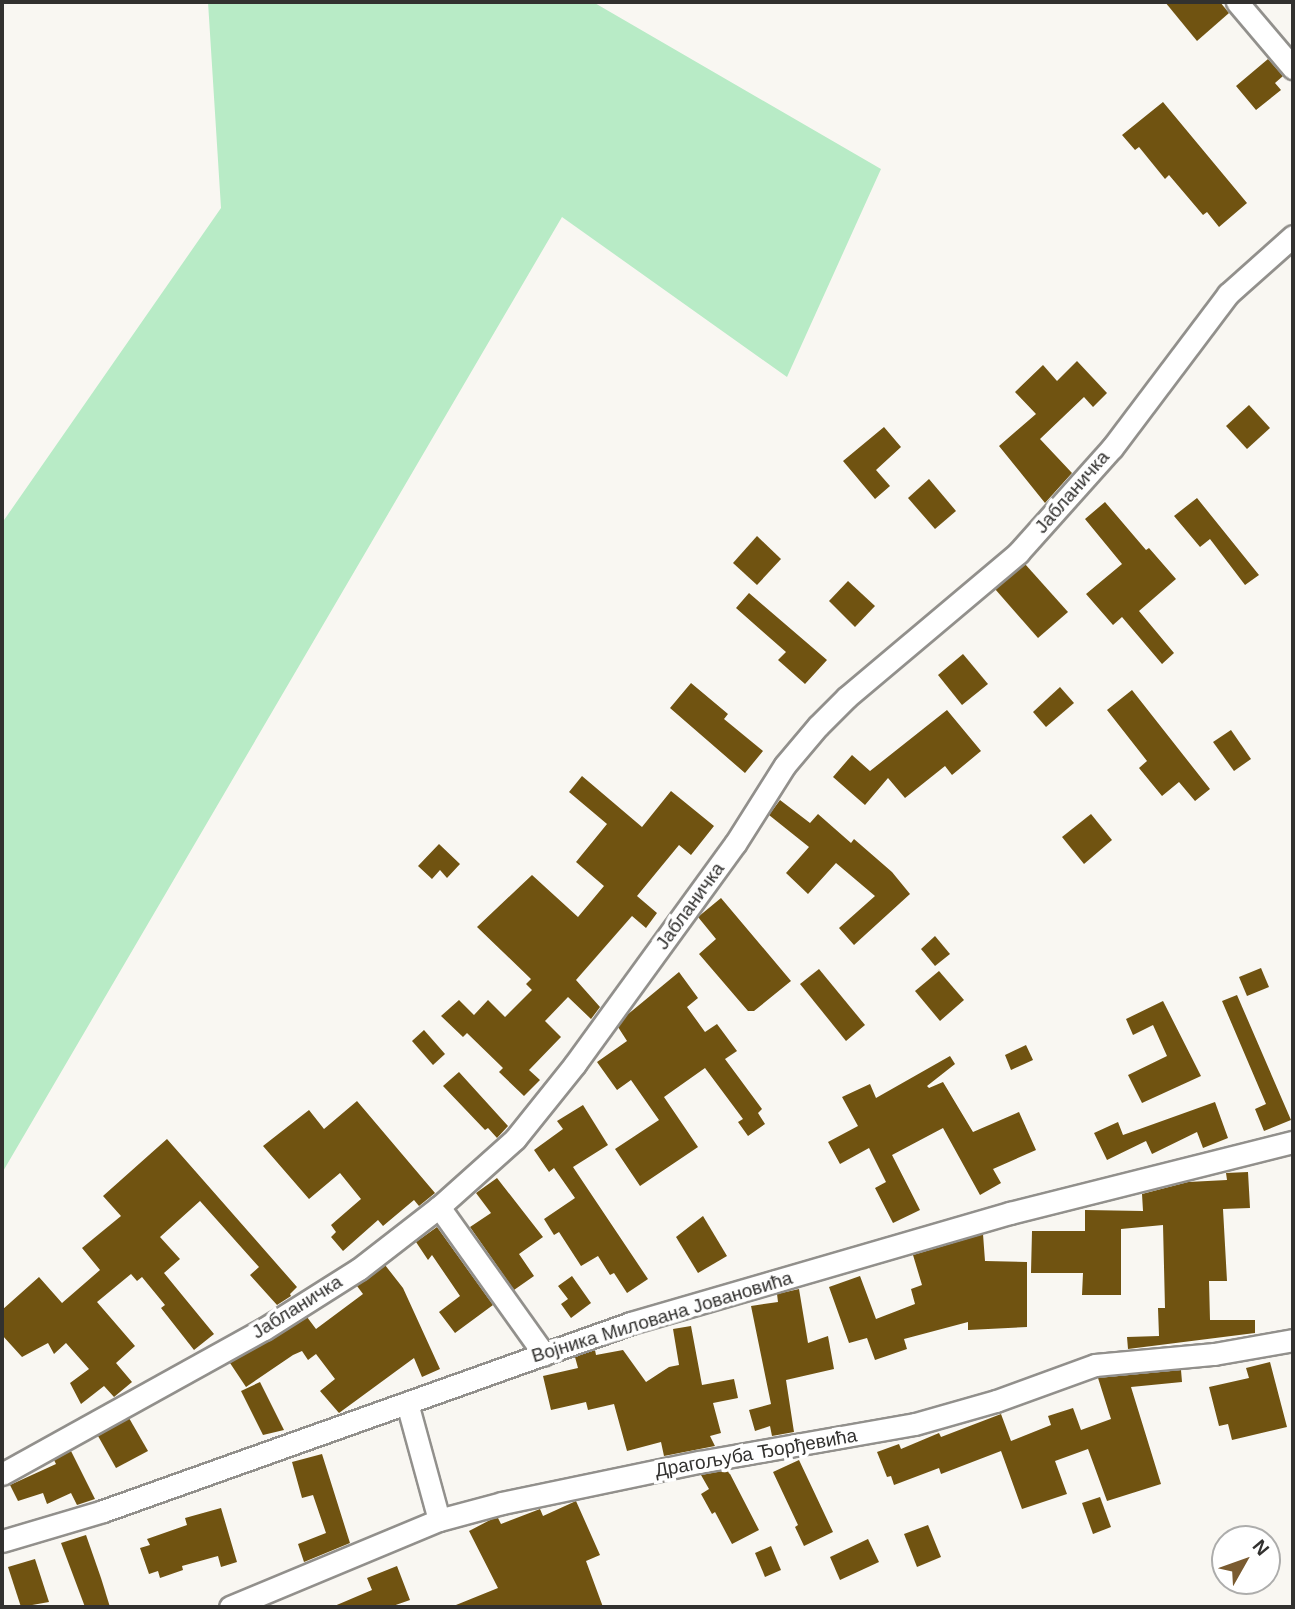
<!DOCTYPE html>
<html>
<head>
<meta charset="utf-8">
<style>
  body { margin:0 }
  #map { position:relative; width:1295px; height:1609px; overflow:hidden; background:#f9f7f2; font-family:Arial,sans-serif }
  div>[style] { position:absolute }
  .green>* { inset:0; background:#b8ebc6 }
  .building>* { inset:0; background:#705311 }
  .roads { filter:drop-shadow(2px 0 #92908c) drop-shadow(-2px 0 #92908c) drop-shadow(0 2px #92908c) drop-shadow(0 -2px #92908c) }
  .street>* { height:21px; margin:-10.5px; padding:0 10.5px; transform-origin:10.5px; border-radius:10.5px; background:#fff }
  span { translate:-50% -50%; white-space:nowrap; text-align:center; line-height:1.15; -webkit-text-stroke:7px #fff; paint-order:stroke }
  .street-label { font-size:19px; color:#32312f }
  .frame { position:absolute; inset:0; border:4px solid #32312f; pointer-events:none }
  .north { position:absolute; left:1211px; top:1525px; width:70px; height:70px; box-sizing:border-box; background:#fff; border:2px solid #adadac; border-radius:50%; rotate:50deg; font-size:19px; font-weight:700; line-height:28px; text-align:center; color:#32312f }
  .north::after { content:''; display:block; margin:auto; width:24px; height:32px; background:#7a5b30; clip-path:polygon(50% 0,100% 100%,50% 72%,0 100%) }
</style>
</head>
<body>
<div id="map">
  <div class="green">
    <div style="clip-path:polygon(208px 2px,593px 2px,881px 169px,787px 377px,562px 217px,2px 1173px,2px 523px,221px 208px)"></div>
  </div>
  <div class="building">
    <div style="clip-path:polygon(1165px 2px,1220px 2px,1229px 13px,1197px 41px)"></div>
    <div style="clip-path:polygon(1268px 59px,1283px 76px,1275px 83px,1281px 90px,1256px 110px,1236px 86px)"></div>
    <div style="clip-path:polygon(1163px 102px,1247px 203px,1219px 227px,1207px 212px,1203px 215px,1169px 175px,1165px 179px,1139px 147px,1135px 150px,1122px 135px)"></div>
    <div style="clip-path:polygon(1077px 361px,1107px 393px,1093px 407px,1084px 397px,1040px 439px,1072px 473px,1045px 503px,999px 446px,1036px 414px,1015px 392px,1043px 365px,1057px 381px)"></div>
    <div style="clip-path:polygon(1249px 405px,1270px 428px,1247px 449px,1226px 426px)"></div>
    <div style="clip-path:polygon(884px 427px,901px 447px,876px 470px,890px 486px,875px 499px,843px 461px)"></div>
    <div style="clip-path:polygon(929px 479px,956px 511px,935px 529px,908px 498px)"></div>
    <div style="clip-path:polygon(1197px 498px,1259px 575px,1245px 585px,1210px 539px,1200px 547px,1174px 516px)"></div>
    <div style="clip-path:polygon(1105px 502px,1146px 550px,1149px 548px,1176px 579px,1139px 611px,1174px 653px,1162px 664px,1122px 617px,1113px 625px,1086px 594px,1122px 564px,1085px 519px)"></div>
    <div style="clip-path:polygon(757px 536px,781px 559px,757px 585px,733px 563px)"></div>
    <div style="clip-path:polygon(1025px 564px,1068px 612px,1038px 638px,995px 589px)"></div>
    <div style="clip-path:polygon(848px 581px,875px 606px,855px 627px,829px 601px)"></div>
    <div style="clip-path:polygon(749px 593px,827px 660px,805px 684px,778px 660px,786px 652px,736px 608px)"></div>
    <div style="clip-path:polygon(963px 654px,988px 684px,962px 705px,938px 675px)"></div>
    <div style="clip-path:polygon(691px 683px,728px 714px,724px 719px,763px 751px,745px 773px,670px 708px)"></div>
    <div style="clip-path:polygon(1060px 687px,1074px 703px,1046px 727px,1033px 712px)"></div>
    <div style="clip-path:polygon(1132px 690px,1210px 789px,1195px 801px,1179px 782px,1162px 796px,1139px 768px,1147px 761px,1107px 710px)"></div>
    <div style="clip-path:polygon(947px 710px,981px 751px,952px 775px,945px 766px,905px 798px,888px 778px,865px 805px,833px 777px,852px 755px,870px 771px)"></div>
    <div style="clip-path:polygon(1231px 730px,1251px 759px,1234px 771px,1213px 742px)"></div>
    <div style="clip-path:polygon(582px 776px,642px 827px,671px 791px,714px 826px,691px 855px,679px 845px,637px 896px,657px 913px,646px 928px,632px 916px,576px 980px,600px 1007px,591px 1019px,568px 997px,545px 1021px,561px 1037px,529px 1070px,540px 1080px,524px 1096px,499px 1072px,503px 1068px,467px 1033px,463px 1037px,441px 1016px,459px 1000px,474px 1015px,488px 1000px,505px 1017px,532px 990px,526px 984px,531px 979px,477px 927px,532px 875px,578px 917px,604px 886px,576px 862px,607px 824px,569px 792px)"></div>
    <div style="clip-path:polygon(780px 800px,810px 823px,818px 814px,851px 843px,854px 839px,892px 872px,910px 894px,854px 945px,839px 928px,875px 896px,836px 863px,808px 894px,786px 873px,809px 847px,769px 815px)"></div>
    <div style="clip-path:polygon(1091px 814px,1112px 840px,1084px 864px,1062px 837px)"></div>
    <div style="clip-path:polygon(439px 844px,460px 864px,447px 878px,440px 870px,432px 879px,418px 866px)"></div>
    <div style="clip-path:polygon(721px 898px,791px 981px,754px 1011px,748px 1011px,699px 954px,716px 939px,698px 917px)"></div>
    <div style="clip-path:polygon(935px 936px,950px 954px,935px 966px,921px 949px)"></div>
    <div style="clip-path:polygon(1261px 968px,1269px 987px,1247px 996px,1239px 977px)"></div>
    <div style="clip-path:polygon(819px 969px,865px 1025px,846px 1041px,800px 984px)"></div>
    <div style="clip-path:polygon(939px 971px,964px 1000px,940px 1021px,915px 991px)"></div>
    <div style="clip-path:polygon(679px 972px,698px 998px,687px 1007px,705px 1032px,717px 1024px,737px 1051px,725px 1059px,762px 1109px,758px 1113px,765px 1124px,748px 1136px,738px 1122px,743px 1119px,705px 1068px,664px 1097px,698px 1147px,640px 1186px,615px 1149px,659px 1120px,631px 1080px,617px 1090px,597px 1062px,627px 1041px,618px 1027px,627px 1015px)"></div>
    <div style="clip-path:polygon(1237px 995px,1291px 1120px,1264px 1131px,1255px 1109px,1266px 1104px,1222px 1001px)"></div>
    <div style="clip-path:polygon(1163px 1001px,1201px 1076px,1142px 1103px,1128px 1075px,1167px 1056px,1153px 1025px,1133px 1035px,1126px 1019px)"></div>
    <div style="clip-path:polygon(424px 1030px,445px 1054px,433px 1065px,412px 1041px)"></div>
    <div style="clip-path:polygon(1026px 1045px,1033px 1060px,1011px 1070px,1005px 1055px)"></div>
    <div style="clip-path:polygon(950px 1056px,955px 1064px,927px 1086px,929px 1088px,943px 1082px,973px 1132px,1019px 1112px,1036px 1150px,993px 1169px,1001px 1183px,980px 1195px,943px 1128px,892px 1155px,920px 1210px,893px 1223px,875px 1188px,886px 1182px,869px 1148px,840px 1164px,828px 1142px,858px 1126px,842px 1097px,870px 1084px,876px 1098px)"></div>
    <div style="clip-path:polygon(459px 1072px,508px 1126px,497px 1138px,488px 1128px,485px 1130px,443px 1086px)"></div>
    <div style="clip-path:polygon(357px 1101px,435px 1193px,419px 1206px,414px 1200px,383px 1226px,378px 1220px,343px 1251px,331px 1237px,336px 1232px,331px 1225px,361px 1199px,340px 1173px,309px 1199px,263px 1146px,309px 1110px,324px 1129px)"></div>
    <div style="clip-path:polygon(1215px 1102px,1228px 1138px,1203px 1148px,1197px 1132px,1152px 1154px,1146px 1141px,1107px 1160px,1094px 1133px,1118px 1122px,1123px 1135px)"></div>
    <div style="clip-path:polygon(583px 1105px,608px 1145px,573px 1167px,648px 1279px,627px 1293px,614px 1273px,610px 1275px,598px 1256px,581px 1266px,559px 1232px,554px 1235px,544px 1219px,575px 1198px,554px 1168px,549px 1172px,534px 1150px,563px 1129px,557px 1121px)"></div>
    <div style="clip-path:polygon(167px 1139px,297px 1287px,290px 1294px,291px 1296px,277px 1305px,250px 1275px,259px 1267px,200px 1201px,160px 1237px,180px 1259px,164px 1273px,214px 1334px,194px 1350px,161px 1308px,165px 1305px,142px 1277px,137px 1281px,131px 1274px,97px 1302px,135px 1346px,116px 1363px,132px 1382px,114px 1397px,104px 1386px,81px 1404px,70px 1383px,89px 1369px,66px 1343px,54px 1354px,48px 1343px,22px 1357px,2px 1335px,2px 1310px,39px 1277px,62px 1303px,100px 1270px,82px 1248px,121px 1216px,103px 1196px)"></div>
    <div style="clip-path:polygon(1248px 1172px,1250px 1208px,1223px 1209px,1227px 1281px,1209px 1281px,1210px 1320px,1255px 1320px,1255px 1333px,1128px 1349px,1127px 1337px,1159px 1336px,1158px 1308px,1165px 1308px,1163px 1225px,1121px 1229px,1121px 1295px,1082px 1295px,1083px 1273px,1031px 1273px,1032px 1231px,1085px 1231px,1085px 1210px,1143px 1211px,1142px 1194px,1188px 1182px,1227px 1180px,1226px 1173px)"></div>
    <div style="clip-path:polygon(497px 1178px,543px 1237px,519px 1254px,534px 1276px,514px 1290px,470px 1227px,491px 1213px,476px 1193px)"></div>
    <div style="clip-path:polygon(703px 1216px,727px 1256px,698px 1273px,676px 1237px)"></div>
    <div style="clip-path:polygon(437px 1227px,493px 1305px,455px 1333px,439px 1312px,460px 1296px,432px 1255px,428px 1260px,416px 1242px)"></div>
    <div style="clip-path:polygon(983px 1234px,985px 1261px,1027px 1262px,1027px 1327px,968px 1330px,968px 1322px,904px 1339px,907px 1349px,875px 1360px,867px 1338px,849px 1343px,829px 1287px,860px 1276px,876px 1319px,915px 1304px,911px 1289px,922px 1285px,913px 1255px)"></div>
    <div style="clip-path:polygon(385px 1265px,403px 1288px,440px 1369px,422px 1377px,414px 1358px,339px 1413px,320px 1391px,335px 1379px,316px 1354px,308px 1360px,302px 1351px,293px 1355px,246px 1387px,230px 1363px,307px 1317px,316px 1329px,363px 1294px,357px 1286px)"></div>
    <div style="clip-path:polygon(572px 1276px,591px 1303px,571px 1318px,561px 1304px,568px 1299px,558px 1286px)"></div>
    <div style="clip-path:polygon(799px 1289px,808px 1343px,828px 1336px,834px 1369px,786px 1380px,794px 1432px,772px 1436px,770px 1426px,755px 1431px,749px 1410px,771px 1404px,751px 1306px,778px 1302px,777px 1294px)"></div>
    <div style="clip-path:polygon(691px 1326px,702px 1385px,734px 1379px,738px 1398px,713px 1403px,721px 1433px,710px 1436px,715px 1446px,664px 1456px,661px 1442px,627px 1451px,614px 1404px,588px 1410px,586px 1402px,551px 1410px,543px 1376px,578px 1368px,575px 1357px,595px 1350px,596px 1355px,623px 1350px,646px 1382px,669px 1367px,679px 1365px,673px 1329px)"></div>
    <div style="clip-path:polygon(1270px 1362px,1287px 1427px,1232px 1440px,1228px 1424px,1219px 1426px,1209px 1387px,1249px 1378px,1246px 1368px)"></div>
    <div style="clip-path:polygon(1181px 1370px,1182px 1382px,1131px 1387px,1161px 1484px,1107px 1501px,1088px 1449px,1055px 1461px,1067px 1494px,1022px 1509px,1001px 1451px,941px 1474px,939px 1468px,894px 1485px,891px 1476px,887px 1477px,877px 1452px,899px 1444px,901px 1449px,939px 1433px,941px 1437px,1001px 1414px,1011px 1441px,1051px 1425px,1048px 1416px,1073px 1408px,1081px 1430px,1111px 1419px,1098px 1378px)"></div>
    <div style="clip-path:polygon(260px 1382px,284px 1430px,263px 1435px,241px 1391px)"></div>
    <div style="clip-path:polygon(129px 1418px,148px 1451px,116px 1468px,98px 1436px)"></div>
    <div style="clip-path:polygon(71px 1451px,95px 1499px,77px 1505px,71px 1493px,47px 1504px,43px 1493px,18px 1501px,10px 1485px,56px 1464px,54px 1460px)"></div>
    <div style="clip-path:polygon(322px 1454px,350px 1543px,304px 1562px,298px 1544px,326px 1533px,313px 1495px,302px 1498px,292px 1462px)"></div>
    <div style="clip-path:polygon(799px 1460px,833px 1532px,804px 1546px,795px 1527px,798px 1525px,773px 1472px)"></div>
    <div style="clip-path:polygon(728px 1470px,759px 1530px,732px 1544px,715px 1512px,712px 1514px,701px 1494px,709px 1489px,701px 1475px)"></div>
    <div style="clip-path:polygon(1100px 1497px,1111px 1527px,1093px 1534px,1082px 1503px)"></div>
    <div style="clip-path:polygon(576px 1501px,600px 1555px,586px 1561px,603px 1607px,451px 1607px,498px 1588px,469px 1531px,492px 1519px,498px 1518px,501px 1524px,540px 1509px,543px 1516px)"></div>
    <div style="clip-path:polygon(221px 1508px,237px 1562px,221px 1567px,218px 1556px,182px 1566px,183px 1570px,160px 1578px,158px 1571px,149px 1574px,140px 1548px,150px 1545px,147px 1539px,187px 1525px,185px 1518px)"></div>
    <div style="clip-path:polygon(928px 1525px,941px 1557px,917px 1567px,904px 1534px)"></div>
    <div style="clip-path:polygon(86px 1535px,101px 1578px,110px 1607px,85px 1607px,61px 1543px)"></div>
    <div style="clip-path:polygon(868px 1539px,879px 1562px,840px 1580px,830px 1557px)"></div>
    <div style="clip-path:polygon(771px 1546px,781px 1570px,765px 1577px,755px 1553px)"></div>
    <div style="clip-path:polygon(35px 1559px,49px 1602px,21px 1607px,8px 1567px)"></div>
    <div style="clip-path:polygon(397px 1566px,410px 1600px,390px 1607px,332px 1607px,372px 1590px,367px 1578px)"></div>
  </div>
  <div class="roads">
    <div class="street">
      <div style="left:1237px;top:2px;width:87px;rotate:49.7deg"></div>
      <div style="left:439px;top:1207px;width:181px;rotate:54.5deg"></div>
      <div style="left:407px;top:1403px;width:121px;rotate:74.7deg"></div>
      <div style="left:2px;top:1474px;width:299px;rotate:-29deg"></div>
      <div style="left:264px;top:1329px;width:112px;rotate:-32.3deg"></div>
      <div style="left:359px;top:1269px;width:101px;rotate:-37.8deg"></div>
      <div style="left:439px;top:1207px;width:102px;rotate:-41.8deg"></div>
      <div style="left:515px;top:1139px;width:96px;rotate:-51.3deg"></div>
      <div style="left:575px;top:1064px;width:272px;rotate:-54deg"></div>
      <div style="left:735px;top:844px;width:93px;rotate:-57.7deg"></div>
      <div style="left:785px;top:765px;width:51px;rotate:-49.8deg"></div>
      <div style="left:818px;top:726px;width:41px;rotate:-45deg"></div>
      <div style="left:847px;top:697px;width:224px;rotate:-40.1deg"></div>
      <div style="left:1018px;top:553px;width:141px;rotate:-48.2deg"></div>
      <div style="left:1112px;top:448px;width:193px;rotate:-53deg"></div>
      <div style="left:1228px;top:294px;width:87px;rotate:-41.7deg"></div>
      <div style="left:2px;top:1541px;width:105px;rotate:-16.5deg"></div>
      <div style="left:103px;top:1511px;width:560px;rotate:-19.6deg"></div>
      <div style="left:631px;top:1323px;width:395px;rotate:-16.2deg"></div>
      <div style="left:1010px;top:1213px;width:292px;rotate:-14.1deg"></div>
      <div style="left:230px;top:1607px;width:226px;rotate:-22.6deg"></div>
      <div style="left:439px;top:1520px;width:65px;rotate:-15.1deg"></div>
      <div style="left:502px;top:1503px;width:201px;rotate:-11.8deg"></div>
      <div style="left:699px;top:1462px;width:219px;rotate:-10deg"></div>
      <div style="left:915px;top:1424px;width:84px;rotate:-15.9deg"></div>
      <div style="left:996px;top:1401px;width:105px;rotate:-20deg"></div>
      <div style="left:1095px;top:1365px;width:120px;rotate:-5.3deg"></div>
      <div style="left:1214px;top:1354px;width:80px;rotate:-10deg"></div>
    </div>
  </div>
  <div class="street-label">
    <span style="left:1072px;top:492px;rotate:-49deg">Јабланичка</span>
    <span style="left:690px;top:906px;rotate:-54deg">Јабланичка</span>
    <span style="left:297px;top:1307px;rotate:-32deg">Јабланичка</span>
    <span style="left:662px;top:1317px;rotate:-17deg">Војника Милована Јовановића</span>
    <span style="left:756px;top:1453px;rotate:-10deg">Драгољуба Ђорђевића</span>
  </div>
  <div class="frame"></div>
  <div class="north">N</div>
</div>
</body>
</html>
